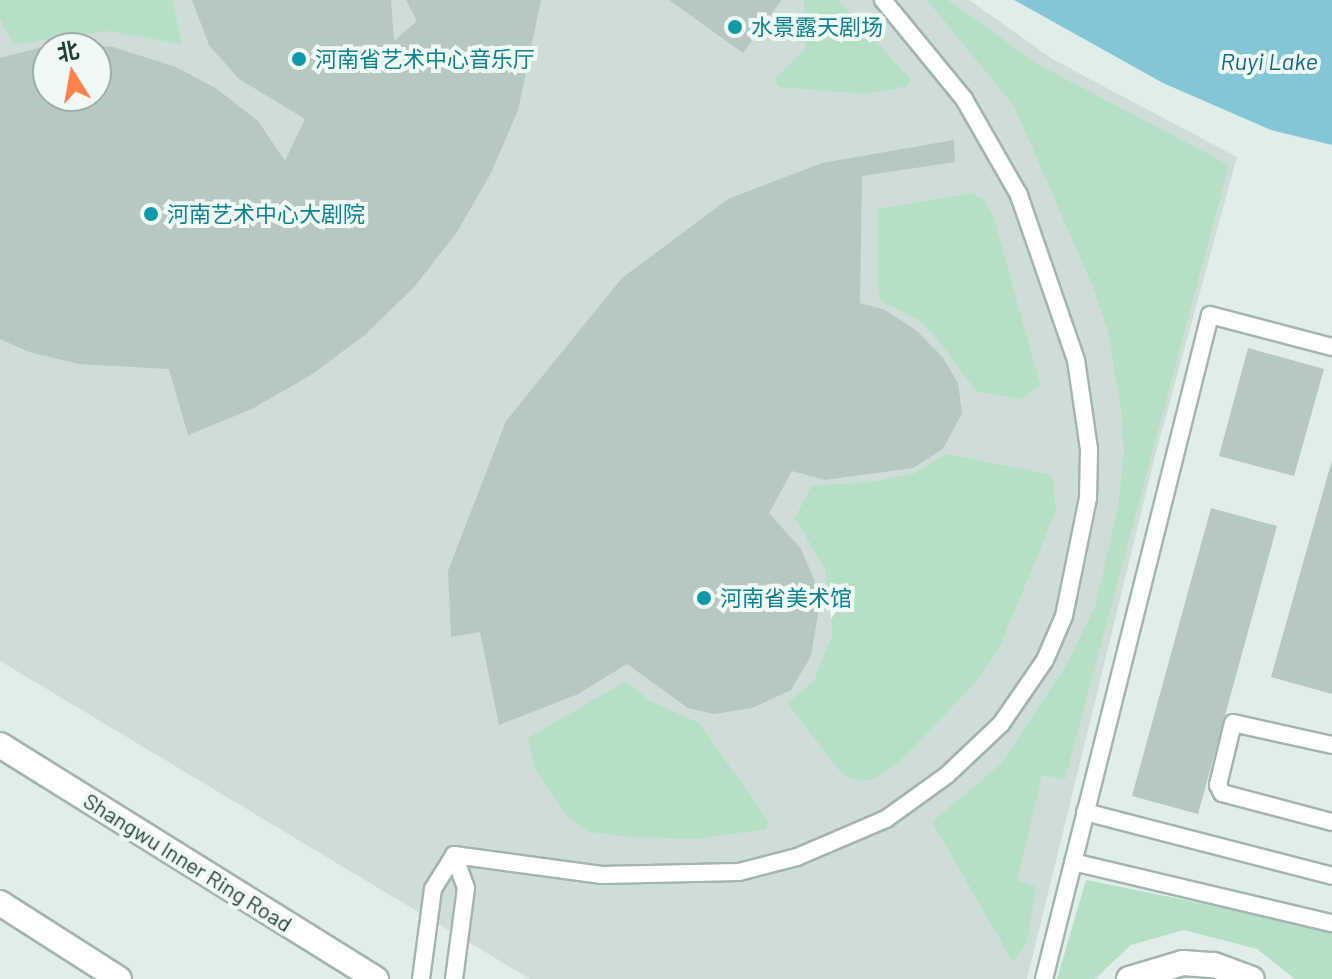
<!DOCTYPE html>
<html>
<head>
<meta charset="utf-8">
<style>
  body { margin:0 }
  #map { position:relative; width:1332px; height:979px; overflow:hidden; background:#e0ede8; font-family:Barlow,"Noto Sans SC",sans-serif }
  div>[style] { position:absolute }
  .built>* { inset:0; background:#ceddd7 }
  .green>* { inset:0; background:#b6e0c4 }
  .water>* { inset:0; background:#82c6d8 }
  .building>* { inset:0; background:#b5c8c1 }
  .roads { filter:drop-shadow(2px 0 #a2b5b0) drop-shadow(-2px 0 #a2b5b0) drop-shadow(0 2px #a2b5b0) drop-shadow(0 -2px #a2b5b0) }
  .service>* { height:16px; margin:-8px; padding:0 8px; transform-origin:8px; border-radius:8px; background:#fff }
  .tertiary>* { height:24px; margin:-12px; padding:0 12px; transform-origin:12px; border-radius:12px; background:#fff }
  .dots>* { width:22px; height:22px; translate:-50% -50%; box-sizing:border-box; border:4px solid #f1f9f5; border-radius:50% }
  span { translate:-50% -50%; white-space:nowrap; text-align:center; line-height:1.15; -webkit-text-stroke:8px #f1f9f5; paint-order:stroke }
  .culture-label { font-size:22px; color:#0d838f }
  .left { translate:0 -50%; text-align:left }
  .street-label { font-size:22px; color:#1f3f38 }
  .water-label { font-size:24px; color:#136981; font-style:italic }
  .north { position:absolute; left:32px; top:32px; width:80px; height:80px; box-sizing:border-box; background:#f1f9f5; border:2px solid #9dafa9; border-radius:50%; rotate:349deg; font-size:22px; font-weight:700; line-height:32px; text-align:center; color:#1f3f38 }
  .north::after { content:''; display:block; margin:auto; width:28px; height:36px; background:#ff814c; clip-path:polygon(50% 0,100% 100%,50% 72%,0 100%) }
</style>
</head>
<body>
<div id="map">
  <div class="built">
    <div style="clip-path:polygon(evenodd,0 0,969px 0,1054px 60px,1237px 157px,1155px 456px,1027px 979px,530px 979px,0 661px,0 0,48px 48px,96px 48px,96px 96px,48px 96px,48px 48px)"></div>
  </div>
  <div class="green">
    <div style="clip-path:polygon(0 0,172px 0,182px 44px,108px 31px,13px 44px,0 19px)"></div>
    <div style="clip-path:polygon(804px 0,838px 0,911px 80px,907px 86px,867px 94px,779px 87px,774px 80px,806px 49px)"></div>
    <div style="clip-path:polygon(927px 0,948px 0,1037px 64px,1229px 165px,1065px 779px,1042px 775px,1017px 881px,1036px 887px,1027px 942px,1013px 962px,932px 822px,1001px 764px,1067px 664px,1095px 607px,1118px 508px,1124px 451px,1121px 409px,1107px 328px,1093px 287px,1014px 106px)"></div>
    <div style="clip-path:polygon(972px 193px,985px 200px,994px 218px,1040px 384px,1021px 399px,976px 391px,935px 336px,920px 321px,881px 301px,877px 285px,877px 209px)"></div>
    <div style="clip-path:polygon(946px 454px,1052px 475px,1056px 510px,1001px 644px,974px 684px,899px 762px,873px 779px,857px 781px,843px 775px,787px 703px,814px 681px,833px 633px,825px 569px,795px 518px,811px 486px,873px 482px,915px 473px)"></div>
    <div style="clip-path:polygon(626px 681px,648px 700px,699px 723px,768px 821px,766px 829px,695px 839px,631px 837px,590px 832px,569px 818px,535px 769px,528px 738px)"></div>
    <div style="clip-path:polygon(1086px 880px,1332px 930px,1332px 979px,1295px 979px,1257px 949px,1184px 930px,1131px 945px,1095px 979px,1057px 979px)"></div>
  </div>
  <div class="water">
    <div style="clip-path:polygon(1014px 0,1332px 0,1332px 145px,1271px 130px,1163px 83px)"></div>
  </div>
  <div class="building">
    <div style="clip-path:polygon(evenodd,192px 0,391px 0,394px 41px,417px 21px,406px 0,541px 0,518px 110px,491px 173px,457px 232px,415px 286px,366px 334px,311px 375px,252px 409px,188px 435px,169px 369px,79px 364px,29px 352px,0 339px,0 58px,61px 42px,113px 47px,176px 67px,217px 89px,258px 121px,285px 161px,305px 119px,239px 79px,209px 45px,192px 0,48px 48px,96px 48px,96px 96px,48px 96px,48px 48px)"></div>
    <div style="clip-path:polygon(669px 0,780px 0,781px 1px,743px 53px)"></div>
    <div style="clip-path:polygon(954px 140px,955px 162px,862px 176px,860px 303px,885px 310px,917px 331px,943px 358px,958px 383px,962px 413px,943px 449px,913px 468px,825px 480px,792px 471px,769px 513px,801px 549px,816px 584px,818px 614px,811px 656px,791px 690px,752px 708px,714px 714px,688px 708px,627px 664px,578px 694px,499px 725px,480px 632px,451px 637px,448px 571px,506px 421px,622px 278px,728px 199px,822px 163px)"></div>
    <div style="clip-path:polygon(1248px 348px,1324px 369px,1294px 476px,1219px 456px)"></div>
    <div style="clip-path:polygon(1332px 460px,1332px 694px,1271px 677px)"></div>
    <div style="clip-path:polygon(1211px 508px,1277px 526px,1198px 814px,1132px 796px)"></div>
  </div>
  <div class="roads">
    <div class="service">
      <div style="left:1332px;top:745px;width:101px;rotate:-167.5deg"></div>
      <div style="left:1233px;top:723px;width:64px;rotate:103.6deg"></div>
      <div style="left:1218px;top:785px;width:9px;rotate:63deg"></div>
      <div style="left:1222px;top:793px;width:114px;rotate:14.8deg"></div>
      <div style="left:1085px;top:812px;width:255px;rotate:14.5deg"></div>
      <div style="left:454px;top:855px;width:149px;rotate:7.7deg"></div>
      <div style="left:602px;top:875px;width:137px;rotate:-1.3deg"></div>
      <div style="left:739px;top:872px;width:60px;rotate:-14.5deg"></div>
      <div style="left:797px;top:857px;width:97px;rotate:-23.1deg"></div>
      <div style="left:886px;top:819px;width:75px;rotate:-35.8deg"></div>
      <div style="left:947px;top:775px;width:74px;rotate:-43.4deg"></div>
      <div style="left:1001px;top:724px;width:78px;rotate:-55.5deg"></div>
      <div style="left:1045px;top:660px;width:48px;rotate:-66.6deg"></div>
      <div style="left:1064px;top:616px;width:120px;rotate:-78.5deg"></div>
      <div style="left:1088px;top:498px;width:49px;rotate:-88.8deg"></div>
      <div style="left:1089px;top:449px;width:90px;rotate:-98.3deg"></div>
      <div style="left:1076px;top:360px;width:175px;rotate:-109.1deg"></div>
      <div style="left:1019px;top:195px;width:111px;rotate:-119.8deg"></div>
      <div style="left:964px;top:99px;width:128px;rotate:-129.3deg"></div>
      <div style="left:454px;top:855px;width:35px;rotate:70deg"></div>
      <div style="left:466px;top:888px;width:92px;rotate:97.5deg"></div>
      <div style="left:1073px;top:862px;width:266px;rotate:13.3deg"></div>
      <div style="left:421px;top:979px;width:91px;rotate:-82.4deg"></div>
      <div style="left:433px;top:889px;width:40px;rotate:-58deg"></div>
      <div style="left:1044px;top:979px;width:684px;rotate:-75.96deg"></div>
      <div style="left:1210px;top:315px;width:126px;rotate:14.7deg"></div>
    </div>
    <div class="tertiary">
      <div style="left:0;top:745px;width:443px;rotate:31.9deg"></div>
      <div style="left:0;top:903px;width:141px;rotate:32.6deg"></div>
      <div style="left:1129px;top:979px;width:56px;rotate:-16.5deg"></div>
      <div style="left:1183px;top:963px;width:31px;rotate:4deg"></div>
      <div style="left:1214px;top:965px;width:40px;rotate:20.2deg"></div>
    </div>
  </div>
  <div class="dots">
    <div style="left:735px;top:27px;background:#0f9aa8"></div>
    <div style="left:299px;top:59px;background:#0f9aa8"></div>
    <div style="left:151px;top:214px;background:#0f9aa8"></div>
    <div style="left:704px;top:598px;background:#0f9aa8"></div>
  </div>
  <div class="culture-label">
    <span class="left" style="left:751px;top:27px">水景露天剧场</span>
    <span class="left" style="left:315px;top:59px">河南省艺术中心音乐厅</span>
    <span class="left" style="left:167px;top:214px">河南艺术中心大剧院</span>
    <span class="left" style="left:720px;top:598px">河南省美术馆</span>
  </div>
  <div class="street-label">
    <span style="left:188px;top:862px;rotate:32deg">Shangwu Inner Ring Road</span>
  </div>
  <div class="water-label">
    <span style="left:1269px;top:61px">Ruyi Lake</span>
  </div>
  <div class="north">北</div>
</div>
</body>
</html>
